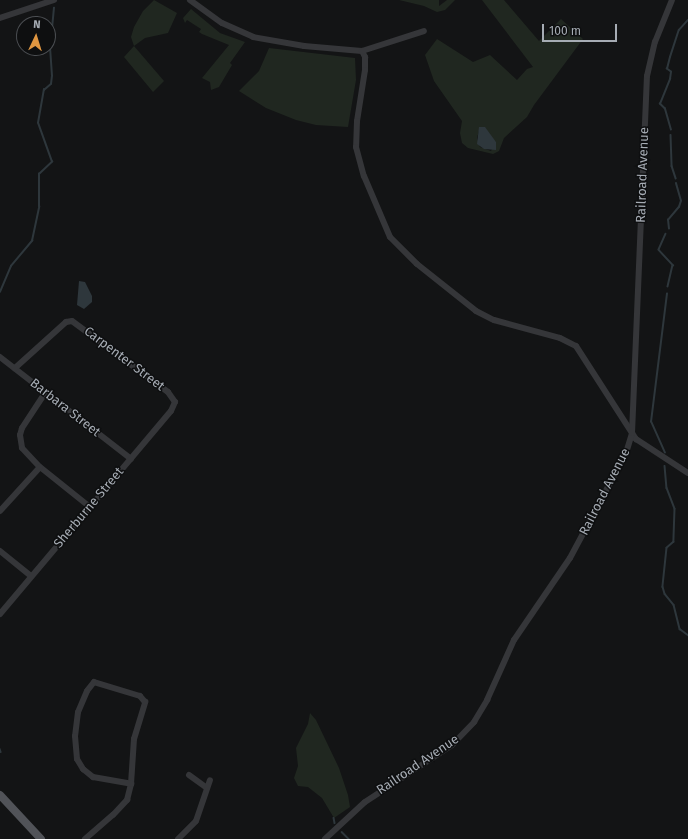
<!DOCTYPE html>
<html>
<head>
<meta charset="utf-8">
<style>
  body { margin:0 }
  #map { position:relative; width:688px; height:839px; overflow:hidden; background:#131415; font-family:"Fira Sans",sans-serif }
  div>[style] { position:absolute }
  .green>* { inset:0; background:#202720 }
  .water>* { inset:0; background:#2e373c }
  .stream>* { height:1.5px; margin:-0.75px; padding:0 0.75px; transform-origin:0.75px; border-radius:0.75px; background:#2e373c }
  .minor>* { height:6px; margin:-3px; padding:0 3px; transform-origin:3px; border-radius:3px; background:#353639 }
  .major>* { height:8px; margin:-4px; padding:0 4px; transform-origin:4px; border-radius:4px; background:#515358 }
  span { translate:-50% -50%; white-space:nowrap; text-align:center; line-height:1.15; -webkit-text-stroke:3px #0e0f10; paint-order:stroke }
  .street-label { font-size:13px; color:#a6acb4 }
  .north { position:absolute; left:16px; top:16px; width:40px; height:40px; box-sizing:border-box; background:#0e0f10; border:1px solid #4b4e52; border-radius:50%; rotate:4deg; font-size:11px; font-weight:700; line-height:16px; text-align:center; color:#a6acb4 }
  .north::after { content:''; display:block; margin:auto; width:14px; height:18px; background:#df9641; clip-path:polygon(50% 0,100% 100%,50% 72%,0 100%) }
  .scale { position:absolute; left:542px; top:24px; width:75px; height:18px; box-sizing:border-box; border:2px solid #a6acb4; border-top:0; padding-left:5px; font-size:12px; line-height:14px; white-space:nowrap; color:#a6acb4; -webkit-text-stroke:3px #0e0f10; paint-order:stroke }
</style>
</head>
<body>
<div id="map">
  <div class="green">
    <div style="clip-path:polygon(154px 0,177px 13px,168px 33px,145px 38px,134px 46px,164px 81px,153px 92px,124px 57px,134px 46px,131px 37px,134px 27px,143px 11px)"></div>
    <div style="clip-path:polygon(399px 0,439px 0,439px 6px,447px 0,455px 0,445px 10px,437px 12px,424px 6px)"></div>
    <div style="clip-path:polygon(evenodd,482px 0,504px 0,539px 41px,561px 19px,583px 39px,534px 105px,527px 117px,504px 138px,499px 151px,493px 154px,468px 148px,462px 143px,460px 133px,462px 121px,434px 81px,425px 55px,437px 39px,473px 62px,490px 55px,517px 80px,527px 69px,533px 67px,482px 0,479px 131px,496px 142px,491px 151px,480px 147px,477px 138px,479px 131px)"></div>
    <div style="clip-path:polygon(191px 9px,220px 33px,245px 42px,230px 63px,232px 65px,219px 87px,211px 90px,210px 82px,202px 78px,229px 45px,202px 34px,199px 32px,201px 29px,187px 20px,185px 23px,183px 18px)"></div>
    <div style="clip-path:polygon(269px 48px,355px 58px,356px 80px,348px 127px,316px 125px,296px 120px,266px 108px,239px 91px,259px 71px)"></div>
    <div style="clip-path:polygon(310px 713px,316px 720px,339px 768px,348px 795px,350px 807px,334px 818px,322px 798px,308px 787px,298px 786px,294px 778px,298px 766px,296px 748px,308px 724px)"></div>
  </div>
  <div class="water">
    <div style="clip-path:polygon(479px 127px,485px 127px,496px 142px,496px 150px,484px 149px,477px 144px)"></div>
    <div style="clip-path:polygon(79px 281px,85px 282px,92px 296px,92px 302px,84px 309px,77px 305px)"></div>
  </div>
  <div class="stream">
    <div style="left:671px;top:130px;width:22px;rotate:-106deg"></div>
    <div style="left:665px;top:109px;width:7px;rotate:-135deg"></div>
    <div style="left:660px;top:104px;width:27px;rotate:-68deg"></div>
    <div style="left:670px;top:79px;width:7px;rotate:-82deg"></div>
    <div style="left:671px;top:72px;width:5px;rotate:-143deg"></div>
    <div style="left:667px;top:69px;width:12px;rotate:-76deg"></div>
    <div style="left:670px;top:57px;width:28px;rotate:-72deg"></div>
    <div style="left:679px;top:30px;width:13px;rotate:-48deg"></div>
    <div style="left:671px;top:135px;width:31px;rotate:88deg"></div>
    <div style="left:672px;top:166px;width:13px;rotate:72deg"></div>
    <div style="left:669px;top:229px;width:9px;rotate:-96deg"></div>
    <div style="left:668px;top:220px;width:17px;rotate:-50deg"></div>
    <div style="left:679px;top:207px;width:6px;rotate:-72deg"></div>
    <div style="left:681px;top:201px;width:18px;rotate:-106deg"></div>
    <div style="left:666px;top:234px;width:17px;rotate:114deg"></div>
    <div style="left:659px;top:250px;width:21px;rotate:47deg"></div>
    <div style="left:673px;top:265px;width:22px;rotate:103deg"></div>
    <div style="left:0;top:292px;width:28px;rotate:-67deg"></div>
    <div style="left:11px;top:266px;width:33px;rotate:-50deg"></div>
    <div style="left:32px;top:241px;width:35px;rotate:-78deg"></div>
    <div style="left:39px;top:207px;width:33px;rotate:-90deg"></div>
    <div style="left:39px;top:174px;width:18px;rotate:-43deg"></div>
    <div style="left:52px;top:162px;width:41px;rotate:-109.7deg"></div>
    <div style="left:38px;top:123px;width:34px;rotate:-80deg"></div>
    <div style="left:44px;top:90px;width:9px;rotate:-41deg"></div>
    <div style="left:51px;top:84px;width:8px;rotate:-83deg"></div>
    <div style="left:52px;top:76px;width:26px;rotate:-94deg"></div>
    <div style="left:50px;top:50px;width:42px;rotate:-84.6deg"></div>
    <div style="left:665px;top:453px;width:34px;rotate:-114deg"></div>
    <div style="left:651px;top:422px;width:129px;rotate:-82.9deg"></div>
    <div style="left:665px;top:466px;width:22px;rotate:85deg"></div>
    <div style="left:667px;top:488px;width:22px;rotate:69deg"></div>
    <div style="left:675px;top:509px;width:33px;rotate:92deg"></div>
    <div style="left:674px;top:542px;width:9px;rotate:139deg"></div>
    <div style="left:667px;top:548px;width:39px;rotate:96deg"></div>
    <div style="left:663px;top:587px;width:7px;rotate:74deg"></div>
    <div style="left:665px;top:594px;width:14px;rotate:51deg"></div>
    <div style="left:674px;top:605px;width:25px;rotate:76deg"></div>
    <div style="left:680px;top:629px;width:10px;rotate:37deg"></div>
    <div style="left:0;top:749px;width:3px;rotate:72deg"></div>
    <div style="left:334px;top:818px;width:5px;rotate:79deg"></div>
    <div style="left:342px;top:832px;width:10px;rotate:45deg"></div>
  </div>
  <div class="minor">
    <div style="left:190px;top:0;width:39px;rotate:36deg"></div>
    <div style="left:222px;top:23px;width:34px;rotate:24deg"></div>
    <div style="left:253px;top:37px;width:52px;rotate:10deg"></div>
    <div style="left:304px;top:46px;width:58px;rotate:4.9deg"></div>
    <div style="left:362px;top:51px;width:7px;rotate:63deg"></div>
    <div style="left:365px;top:57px;width:13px;rotate:90deg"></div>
    <div style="left:365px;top:70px;width:52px;rotate:98.9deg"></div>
    <div style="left:357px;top:121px;width:26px;rotate:92deg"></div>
    <div style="left:356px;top:147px;width:30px;rotate:75deg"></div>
    <div style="left:364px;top:176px;width:66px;rotate:66.9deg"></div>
    <div style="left:390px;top:237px;width:38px;rotate:45deg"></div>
    <div style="left:417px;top:264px;width:75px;rotate:38.5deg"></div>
    <div style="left:476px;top:311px;width:20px;rotate:27deg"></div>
    <div style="left:494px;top:320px;width:68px;rotate:15.3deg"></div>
    <div style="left:560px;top:338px;width:18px;rotate:27deg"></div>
    <div style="left:576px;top:346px;width:111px;rotate:57.2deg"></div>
    <div style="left:636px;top:439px;width:62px;rotate:33.2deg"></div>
    <div style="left:0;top:18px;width:57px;rotate:-18.4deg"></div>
    <div style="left:362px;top:51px;width:65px;rotate:-17.9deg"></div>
    <div style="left:0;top:357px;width:166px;rotate:37.9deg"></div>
    <div style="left:45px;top:393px;width:42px;rotate:123.3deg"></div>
    <div style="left:22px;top:428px;width:7px;rotate:106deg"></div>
    <div style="left:20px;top:435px;width:13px;rotate:81deg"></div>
    <div style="left:22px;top:448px;width:26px;rotate:47deg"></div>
    <div style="left:40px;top:467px;width:64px;rotate:38.7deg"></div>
    <div style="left:0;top:511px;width:59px;rotate:-47.7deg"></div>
    <div style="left:0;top:551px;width:40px;rotate:39deg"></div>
    <div style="left:0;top:614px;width:265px;rotate:-49.9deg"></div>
    <div style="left:171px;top:411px;width:10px;rotate:-66deg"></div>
    <div style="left:175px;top:402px;width:12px;rotate:-125deg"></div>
    <div style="left:168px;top:392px;width:119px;rotate:-143.5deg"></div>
    <div style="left:72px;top:321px;width:6px;rotate:171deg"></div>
    <div style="left:66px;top:322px;width:69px;rotate:138deg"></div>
    <div style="left:189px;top:775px;width:22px;rotate:36deg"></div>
    <div style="left:85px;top:839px;width:37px;rotate:-41deg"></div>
    <div style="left:113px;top:815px;width:21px;rotate:-47deg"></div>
    <div style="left:127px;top:800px;width:16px;rotate:-76deg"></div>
    <div style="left:131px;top:784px;width:45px;rotate:-86.2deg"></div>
    <div style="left:134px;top:739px;width:39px;rotate:-73deg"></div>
    <div style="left:145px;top:702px;width:8px;rotate:-130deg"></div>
    <div style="left:140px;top:696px;width:48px;rotate:-163.1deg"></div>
    <div style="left:94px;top:682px;width:11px;rotate:128deg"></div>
    <div style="left:87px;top:691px;width:23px;rotate:113deg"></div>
    <div style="left:78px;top:712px;width:24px;rotate:97deg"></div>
    <div style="left:75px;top:736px;width:23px;rotate:85deg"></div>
    <div style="left:77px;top:759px;width:12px;rotate:59deg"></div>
    <div style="left:83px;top:769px;width:13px;rotate:39deg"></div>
    <div style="left:93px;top:777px;width:39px;rotate:10deg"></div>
    <div style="left:178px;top:839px;width:25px;rotate:-45deg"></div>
    <div style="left:196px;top:821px;width:43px;rotate:-71.1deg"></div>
    <div style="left:325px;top:839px;width:54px;rotate:-42.8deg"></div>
    <div style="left:365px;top:802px;width:104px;rotate:-33.2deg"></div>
    <div style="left:452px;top:745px;width:32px;rotate:-46deg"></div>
    <div style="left:474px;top:722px;width:26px;rotate:-59deg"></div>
    <div style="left:487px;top:700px;width:66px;rotate:-65.8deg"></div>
    <div style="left:514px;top:640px;width:99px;rotate:-55.7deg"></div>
    <div style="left:570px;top:558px;width:119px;rotate:-61.9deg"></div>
    <div style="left:626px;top:453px;width:21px;rotate:-73deg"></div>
    <div style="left:632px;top:433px;width:357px;rotate:-87.6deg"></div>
    <div style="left:647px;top:76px;width:35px;rotate:-77deg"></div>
    <div style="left:655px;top:42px;width:45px;rotate:-68deg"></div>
  </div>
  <div class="major">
    <div style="left:0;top:795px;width:60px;rotate:47deg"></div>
  </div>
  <div class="street-label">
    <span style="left:643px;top:175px;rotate:-88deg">Railroad Avenue</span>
    <span style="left:124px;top:359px;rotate:37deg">Carpenter Street</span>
    <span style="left:65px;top:408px;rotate:38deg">Barbara Street</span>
    <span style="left:605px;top:492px;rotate:-63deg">Railroad Avenue</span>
    <span style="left:89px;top:508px;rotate:-50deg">Sherburne Street</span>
    <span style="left:418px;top:765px;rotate:-34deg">Railroad Avenue</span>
  </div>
  <div class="north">N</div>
  <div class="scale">100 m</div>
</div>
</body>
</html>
